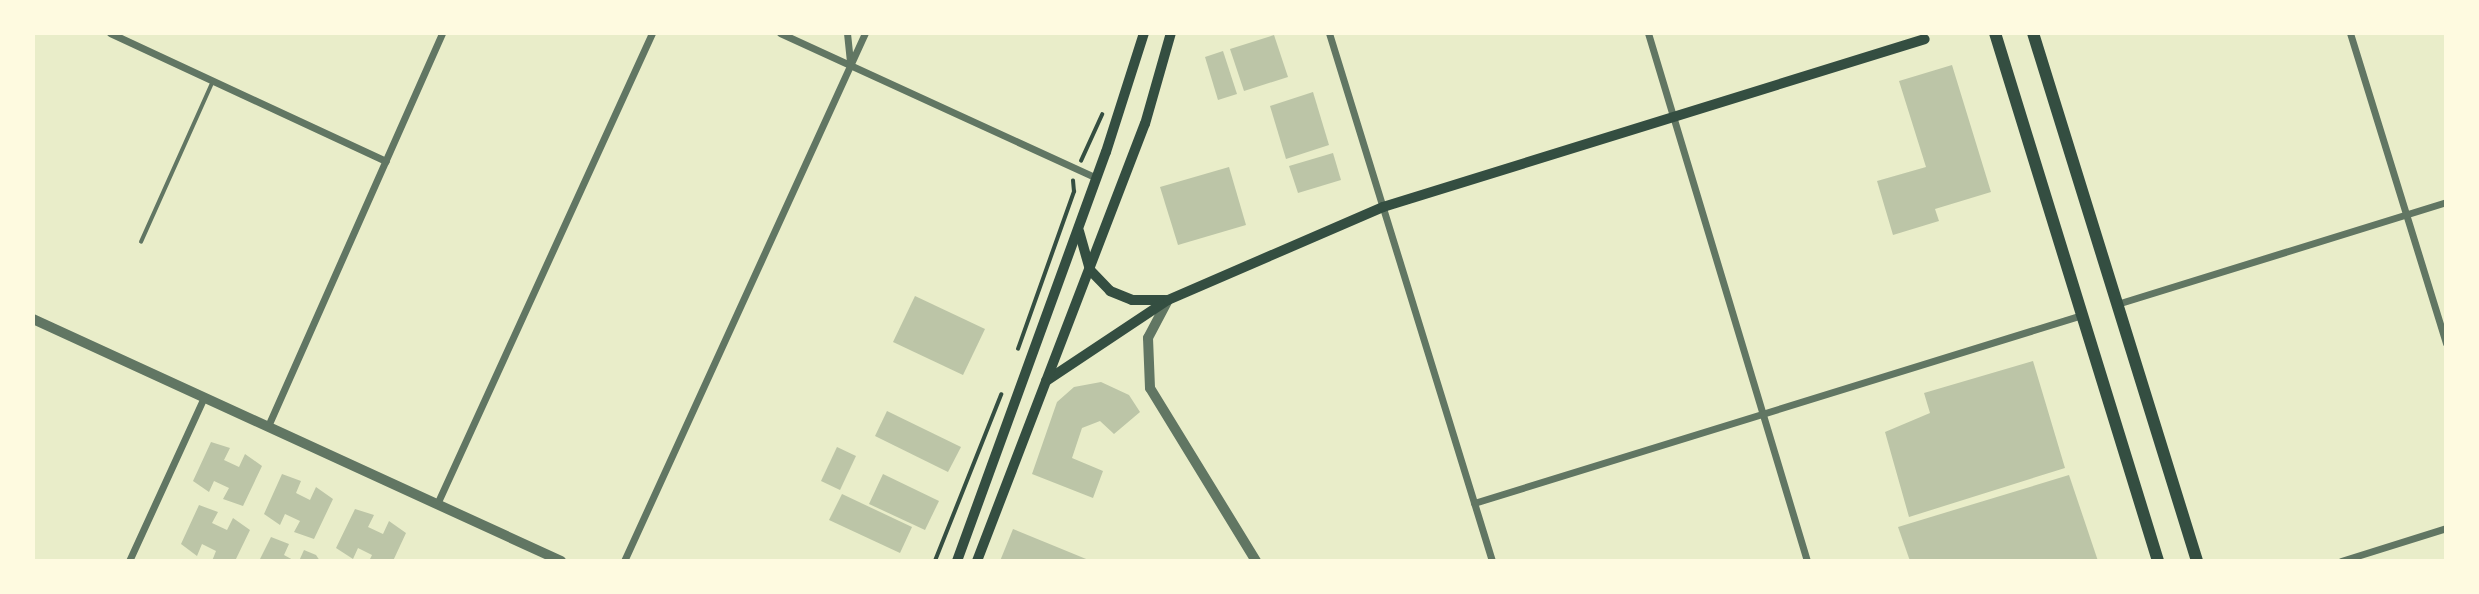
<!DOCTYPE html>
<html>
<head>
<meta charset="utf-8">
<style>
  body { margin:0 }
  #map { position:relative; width:2479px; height:594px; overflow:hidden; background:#e9edc9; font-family:"Alegreya Sans",sans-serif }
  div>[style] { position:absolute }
  .building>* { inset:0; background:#bcc5a7 }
  .path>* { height:3.5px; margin:-1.75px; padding:0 1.75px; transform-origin:1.75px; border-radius:1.75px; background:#344e41 }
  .service>* { height:3.5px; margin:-1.75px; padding:0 1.75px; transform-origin:1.75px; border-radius:1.75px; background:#617663 }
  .minor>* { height:7px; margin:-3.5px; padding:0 3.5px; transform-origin:3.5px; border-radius:3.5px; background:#617663 }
  .tertiary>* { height:10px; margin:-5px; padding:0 5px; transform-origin:5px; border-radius:5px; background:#617663 }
  .secondary>* { height:10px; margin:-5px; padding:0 5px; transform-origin:5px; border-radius:5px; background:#344e41 }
  .trunk>* { height:12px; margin:-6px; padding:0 6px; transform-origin:6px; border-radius:6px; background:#344e41 }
  span { translate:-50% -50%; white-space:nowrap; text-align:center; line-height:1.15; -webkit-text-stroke:7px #fefae0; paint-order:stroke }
  .frame { position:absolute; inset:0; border:35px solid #fefae0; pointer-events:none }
</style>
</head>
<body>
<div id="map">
  <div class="building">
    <div style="clip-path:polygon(1274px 35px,1288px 77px,1244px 91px,1230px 49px)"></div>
    <div style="clip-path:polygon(1223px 51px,1237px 94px,1218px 100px,1205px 57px)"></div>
    <div style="clip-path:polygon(1952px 65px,1991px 192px,1935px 209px,1939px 221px,1893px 235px,1877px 181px,1926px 167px,1899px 81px)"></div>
    <div style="clip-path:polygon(1313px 92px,1329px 145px,1286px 159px,1270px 106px)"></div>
    <div style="clip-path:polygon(1333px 153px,1341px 180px,1298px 193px,1289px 166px)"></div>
    <div style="clip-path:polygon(1229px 167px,1246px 225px,1178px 245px,1160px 187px)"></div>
    <div style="clip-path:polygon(915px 296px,985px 329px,963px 375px,893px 342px)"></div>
    <div style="clip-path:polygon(2033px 361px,2065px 468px,1909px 517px,1885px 432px,1930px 413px,1924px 393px)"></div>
    <div style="clip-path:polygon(1101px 382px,1129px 395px,1140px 412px,1114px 434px,1100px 421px,1082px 428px,1072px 458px,1103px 471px,1093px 498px,1032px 474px,1057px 402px,1074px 387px)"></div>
    <div style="clip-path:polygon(887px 411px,961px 447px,948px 472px,875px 436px)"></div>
    <div style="clip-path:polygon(211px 442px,230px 448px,224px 460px,239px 467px,245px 454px,262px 466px,243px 506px,223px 499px,229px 488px,214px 481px,209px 492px,193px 481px)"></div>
    <div style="clip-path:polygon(837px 447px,856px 456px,840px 490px,821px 481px)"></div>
    <div style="clip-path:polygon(282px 474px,301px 481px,296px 493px,310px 500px,316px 487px,333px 499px,314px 539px,294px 532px,300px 521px,285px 514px,280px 525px,264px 514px)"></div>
    <div style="clip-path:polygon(883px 474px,939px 501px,925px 530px,869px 504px)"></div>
    <div style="clip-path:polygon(2069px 475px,2098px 561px,1910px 561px,1898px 527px)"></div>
    <div style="clip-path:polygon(842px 494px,912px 527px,900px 553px,829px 520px)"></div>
    <div style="clip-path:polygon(199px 505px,218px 512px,212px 523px,227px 530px,233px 518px,250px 530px,235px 561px,212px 561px,216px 551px,202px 544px,197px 556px,181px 544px)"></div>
    <div style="clip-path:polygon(355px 509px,374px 515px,368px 527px,383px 534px,389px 521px,406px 533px,393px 561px,369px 561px,372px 555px,358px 548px,353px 559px,336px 548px)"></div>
    <div style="clip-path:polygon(1013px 529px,1091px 561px,1000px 561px)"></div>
    <div style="clip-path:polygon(271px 537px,289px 544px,284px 555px,295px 561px,259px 561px)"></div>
    <div style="clip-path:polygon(304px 550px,316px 555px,320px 561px,299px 561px)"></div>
  </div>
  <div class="path">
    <div style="left:1081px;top:161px;width:51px;rotate:-65.5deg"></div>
    <div style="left:1018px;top:349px;width:167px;rotate:-70.4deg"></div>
    <div style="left:1074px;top:192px;width:11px;rotate:-95deg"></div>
    <div style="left:935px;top:561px;width:179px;rotate:-68.3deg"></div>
  </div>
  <div class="service">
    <div style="left:141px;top:242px;width:176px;rotate:-65.9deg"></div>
  </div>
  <div class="minor">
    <div style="left:110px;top:33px;width:304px;rotate:24.9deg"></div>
    <div style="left:780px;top:33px;width:348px;rotate:24.6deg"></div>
    <div style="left:847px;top:33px;width:31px;rotate:84deg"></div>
    <div style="left:1329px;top:33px;width:553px;rotate:72.84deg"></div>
    <div style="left:1648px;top:33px;width:551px;rotate:73.24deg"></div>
    <div style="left:2350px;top:33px;width:325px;rotate:72.8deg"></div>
    <div style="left:2117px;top:304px;width:344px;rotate:-17.2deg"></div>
    <div style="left:268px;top:426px;width:430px;rotate:-66.1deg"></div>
    <div style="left:1474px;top:503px;width:636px;rotate:-17.18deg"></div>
    <div style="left:437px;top:504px;width:518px;rotate:-65.46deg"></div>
    <div style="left:129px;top:561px;width:180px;rotate:-65.4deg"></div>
    <div style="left:624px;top:561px;width:580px;rotate:-65.47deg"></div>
    <div style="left:2341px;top:561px;width:110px;rotate:-17.4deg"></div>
  </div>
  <div class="tertiary">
    <div style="left:1168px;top:300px;width:43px;rotate:117.8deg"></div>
    <div style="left:1148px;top:338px;width:50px;rotate:87.7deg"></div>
    <div style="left:1150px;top:388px;width:203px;rotate:58.5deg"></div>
    <div style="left:33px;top:319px;width:581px;rotate:24.62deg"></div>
  </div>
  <div class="secondary">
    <div style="left:1079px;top:231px;width:41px;rotate:74.2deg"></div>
    <div style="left:1090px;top:270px;width:29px;rotate:46deg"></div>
    <div style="left:1110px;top:291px;width:24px;rotate:22deg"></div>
    <div style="left:1132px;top:300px;width:33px"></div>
    <div style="left:1046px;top:381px;width:146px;rotate:-33.6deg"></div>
    <div style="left:1168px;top:300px;width:234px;rotate:-23.4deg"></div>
    <div style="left:1383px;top:207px;width:567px;rotate:-17.22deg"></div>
    <div style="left:957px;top:561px;width:435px;rotate:-70deg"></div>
    <div style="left:1106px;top:152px;width:125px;rotate:-72.3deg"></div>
    <div style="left:977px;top:561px;width:468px;rotate:-69deg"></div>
    <div style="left:1145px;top:124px;width:95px;rotate:-74.1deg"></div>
  </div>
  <div class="trunk">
    <div style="left:1995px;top:33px;width:553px;rotate:72.84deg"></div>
    <div style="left:2033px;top:33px;width:553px;rotate:72.74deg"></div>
  </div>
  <div class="frame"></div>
</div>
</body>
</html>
